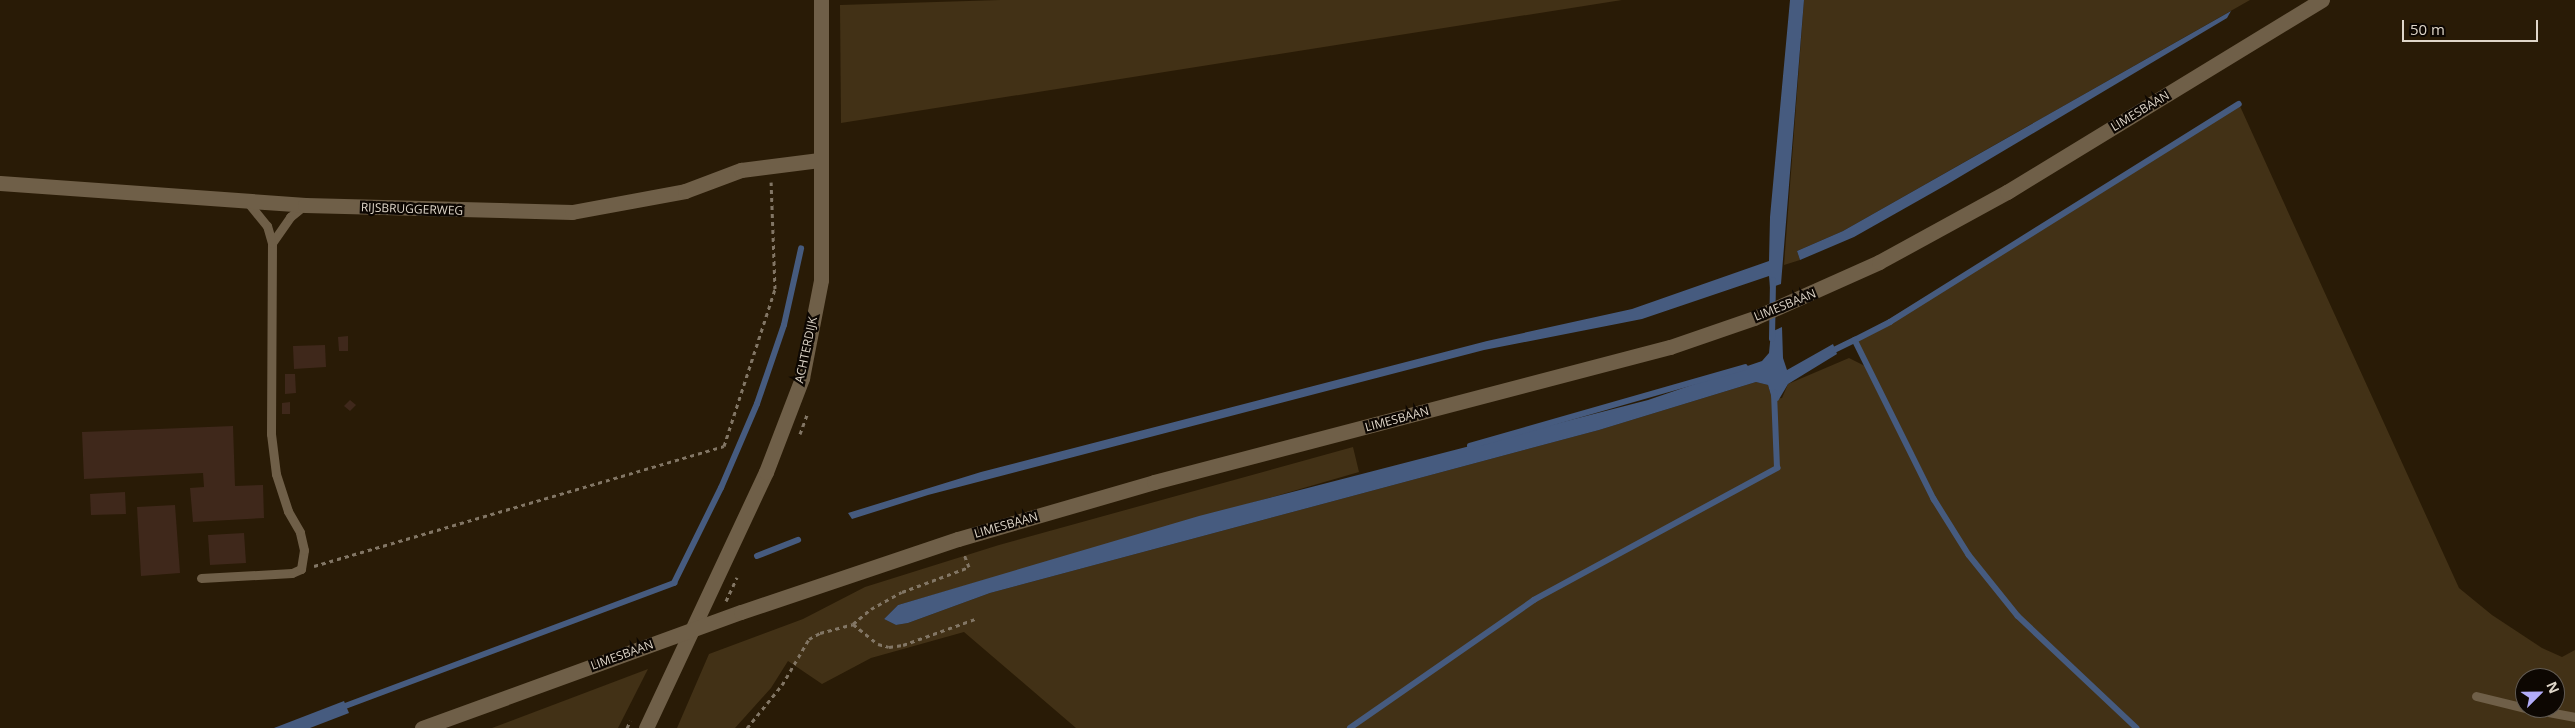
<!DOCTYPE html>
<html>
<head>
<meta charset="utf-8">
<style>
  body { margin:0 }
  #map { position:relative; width:2575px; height:728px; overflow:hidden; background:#291b06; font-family:"Open Sans",sans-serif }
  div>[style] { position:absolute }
  .green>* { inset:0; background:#423116 }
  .water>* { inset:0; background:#465b7f }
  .stream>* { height:5.5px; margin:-2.75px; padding:0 2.75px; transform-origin:2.75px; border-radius:2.75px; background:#465b7f }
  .building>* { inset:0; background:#3f281b }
  .path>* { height:3px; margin-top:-1.5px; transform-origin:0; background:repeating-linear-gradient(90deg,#827665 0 4px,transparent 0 8px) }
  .service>* { height:9px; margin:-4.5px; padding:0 4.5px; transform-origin:4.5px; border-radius:4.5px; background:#6f5f48 }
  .minor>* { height:15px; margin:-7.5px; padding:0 7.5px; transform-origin:7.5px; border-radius:7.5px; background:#6f5f48 }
  .tertiary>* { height:15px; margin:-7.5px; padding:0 7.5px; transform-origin:7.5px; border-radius:7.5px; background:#6f5f48 }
  .secondary>* { height:15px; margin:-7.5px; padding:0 7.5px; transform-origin:7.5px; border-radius:7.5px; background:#6f5f48 }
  span { translate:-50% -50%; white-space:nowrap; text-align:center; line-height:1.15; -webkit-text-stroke:4.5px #0d0702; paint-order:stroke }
  .street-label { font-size:12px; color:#dfd6c9 }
  .north { position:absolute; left:2515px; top:668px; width:50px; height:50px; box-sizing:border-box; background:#0d0702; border:1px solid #615a52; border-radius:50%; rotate:67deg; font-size:14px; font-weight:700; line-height:20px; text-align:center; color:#dfd6c9 }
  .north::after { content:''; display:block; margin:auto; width:18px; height:22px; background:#b3adf9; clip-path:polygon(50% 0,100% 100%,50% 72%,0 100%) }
  .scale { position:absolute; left:2402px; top:20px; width:136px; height:22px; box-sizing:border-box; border:2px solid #dfd6c9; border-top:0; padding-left:6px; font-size:15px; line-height:18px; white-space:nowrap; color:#dfd6c9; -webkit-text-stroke:4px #0d0702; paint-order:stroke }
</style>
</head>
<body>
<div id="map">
  <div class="green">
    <div style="clip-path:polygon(1000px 0,1622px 0,841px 123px,840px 5px)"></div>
    <div style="clip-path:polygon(1804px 0,2250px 0,1843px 231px,1797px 251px,1800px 260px,1784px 265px)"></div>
    <div style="clip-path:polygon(evenodd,2239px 104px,2459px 588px,2492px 615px,2542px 648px,2562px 657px,2575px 650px,2575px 728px,1076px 728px,964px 632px,871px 658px,822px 684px,788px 661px,771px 688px,735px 728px,677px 728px,709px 654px,803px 619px,865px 587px,999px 545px,1353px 447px,1359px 472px,898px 605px,884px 619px,896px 625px,908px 623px,990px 593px,1599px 430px,1756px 382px,1768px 385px,1772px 399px,1782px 398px,1788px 384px,1849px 358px,1867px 367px,1855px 340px,2239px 104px,2525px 678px,2555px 678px,2555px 708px,2525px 708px,2525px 678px)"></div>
    <div style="clip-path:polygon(648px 669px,618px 728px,492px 728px)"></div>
  </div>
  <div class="water">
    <div style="clip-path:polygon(1790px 0,1804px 0,1781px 284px,1770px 288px,1769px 276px,1642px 319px,1484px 350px,928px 495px,852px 519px,848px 513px,981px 472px,1487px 341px,1632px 309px,1769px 261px,1770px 217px)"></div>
    <div style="clip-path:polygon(2231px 11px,2227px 18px,1946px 185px,1854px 237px,1800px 260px,1797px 251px,1843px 231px)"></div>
    <div style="clip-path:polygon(1782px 327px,1783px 358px,1787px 370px,1833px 344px,1837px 354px,1788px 384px,1778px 401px,1772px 399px,1768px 385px,1756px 382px,1599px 430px,990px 593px,908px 623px,896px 625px,884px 619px,898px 605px,1199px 516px,1648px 400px,1762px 361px,1769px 353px,1771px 332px)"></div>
    <div style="clip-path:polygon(344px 701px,349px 713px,310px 728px,274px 728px)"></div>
  </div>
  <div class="stream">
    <div style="left:1772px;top:339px;width:58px;rotate:-89deg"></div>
    <div style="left:1855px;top:340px;width:39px;rotate:-27deg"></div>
    <div style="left:1890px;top:322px;width:411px;rotate:-32deg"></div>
    <div style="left:1830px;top:352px;width:28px;rotate:-26deg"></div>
    <div style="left:1855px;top:340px;width:178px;rotate:63.6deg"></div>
    <div style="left:1934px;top:499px;width:66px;rotate:58deg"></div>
    <div style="left:1969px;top:555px;width:78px;rotate:51.2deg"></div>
    <div style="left:2018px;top:616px;width:163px;rotate:43.3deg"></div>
    <div style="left:1470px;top:446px;width:286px;rotate:-16deg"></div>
    <div style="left:757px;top:556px;width:44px;rotate:-21.3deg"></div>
    <div style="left:340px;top:708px;width:357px;rotate:-20.5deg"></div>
    <div style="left:674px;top:583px;width:106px;rotate:-63.7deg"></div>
    <div style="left:721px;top:488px;width:91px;rotate:-66.8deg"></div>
    <div style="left:757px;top:404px;width:83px;rotate:-71.1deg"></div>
    <div style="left:784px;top:325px;width:78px;rotate:-77.4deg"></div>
    <div style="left:1350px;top:728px;width:224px;rotate:-34.8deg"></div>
    <div style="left:1534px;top:600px;width:277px;rotate:-28.5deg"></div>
    <div style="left:1777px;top:468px;width:75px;rotate:-92.3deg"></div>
  </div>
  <div class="building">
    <div style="clip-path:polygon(348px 336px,348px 351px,339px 351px,338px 337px)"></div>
    <div style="clip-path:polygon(325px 345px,326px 367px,294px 369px,293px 346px)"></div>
    <div style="clip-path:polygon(285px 374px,295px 374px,296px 393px,285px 394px)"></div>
    <div style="clip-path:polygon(350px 400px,356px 405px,350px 411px,344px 406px)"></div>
    <div style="clip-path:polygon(290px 402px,290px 414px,282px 414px,282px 403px)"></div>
    <div style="clip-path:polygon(233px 426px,235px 486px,263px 485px,264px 518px,193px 522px,190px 488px,204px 487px,203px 473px,84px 479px,82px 432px)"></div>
    <div style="clip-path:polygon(125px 492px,126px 514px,91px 515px,90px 494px)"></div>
    <div style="clip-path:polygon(175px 505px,180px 573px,141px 576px,137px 507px)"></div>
    <div style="clip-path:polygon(244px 533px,246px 563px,210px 565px,208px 535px)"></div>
  </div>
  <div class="path">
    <div style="left:800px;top:434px;width:23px;rotate:-70deg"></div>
    <div style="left:314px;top:566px;width:427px;rotate:-16.3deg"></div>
    <div style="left:724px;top:446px;width:165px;rotate:-72deg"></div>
    <div style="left:775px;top:289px;width:107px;rotate:-92.1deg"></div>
    <div style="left:726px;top:601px;width:26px;rotate:-65deg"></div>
    <div style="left:853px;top:624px;width:23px;rotate:-40deg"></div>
    <div style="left:871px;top:609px;width:35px;rotate:-29deg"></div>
    <div style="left:902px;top:592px;width:72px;rotate:-20.5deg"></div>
    <div style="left:969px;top:567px;width:14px;rotate:-111deg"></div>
    <div style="left:627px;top:728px;width:8px;rotate:-67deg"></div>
    <div style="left:747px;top:728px;width:55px;rotate:-50.9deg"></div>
    <div style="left:782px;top:685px;width:53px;rotate:-59.6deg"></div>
    <div style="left:809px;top:639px;width:13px;rotate:-29deg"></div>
    <div style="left:820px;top:633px;width:34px;rotate:-15deg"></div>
    <div style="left:853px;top:624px;width:32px;rotate:39deg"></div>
    <div style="left:878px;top:644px;width:11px;rotate:15deg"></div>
    <div style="left:889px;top:647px;width:14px;rotate:-8deg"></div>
    <div style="left:903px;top:645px;width:77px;rotate:-19.9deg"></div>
  </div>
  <div class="service">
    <div style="left:272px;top:243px;width:32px;rotate:-55deg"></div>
    <div style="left:290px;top:217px;width:19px;rotate:-39deg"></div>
    <div style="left:201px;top:578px;width:91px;rotate:-3.1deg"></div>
    <div style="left:292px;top:573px;width:10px;rotate:-24deg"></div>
    <div style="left:301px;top:569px;width:19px;rotate:-81deg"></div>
    <div style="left:304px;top:550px;width:18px;rotate:-103deg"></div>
    <div style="left:300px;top:532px;width:24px;rotate:-120deg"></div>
    <div style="left:288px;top:511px;width:39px;rotate:-108deg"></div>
    <div style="left:276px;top:474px;width:40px;rotate:-97.1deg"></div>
    <div style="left:271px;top:434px;width:191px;rotate:-89.7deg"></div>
    <div style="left:272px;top:243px;width:18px;rotate:-106deg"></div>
    <div style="left:267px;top:226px;width:32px;rotate:-129deg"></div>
    <div style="left:2476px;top:696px;width:50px;rotate:13.8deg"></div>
    <div style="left:2527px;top:708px;width:49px;rotate:10.6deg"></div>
  </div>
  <div class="minor">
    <div style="left:0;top:183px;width:306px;rotate:4.1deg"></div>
    <div style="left:305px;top:205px;width:267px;rotate:1.5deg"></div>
    <div style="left:572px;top:212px;width:115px;rotate:-10.5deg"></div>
    <div style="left:685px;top:191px;width:60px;rotate:-20.6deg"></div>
    <div style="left:741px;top:170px;width:79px;rotate:-7.3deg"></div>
  </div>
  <div class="tertiary">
    <div style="left:646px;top:728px;width:283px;rotate:-64.9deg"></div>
    <div style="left:766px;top:472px;width:101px;rotate:-69deg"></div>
    <div style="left:802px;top:378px;width:100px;rotate:-79deg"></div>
    <div style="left:821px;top:280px;width:280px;rotate:-90deg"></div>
  </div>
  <div class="secondary">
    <div style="left:422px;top:728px;width:339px;rotate:-20deg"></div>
    <div style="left:741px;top:612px;width:229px;rotate:-18.6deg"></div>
    <div style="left:958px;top:539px;width:204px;rotate:-16.2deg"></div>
    <div style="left:1154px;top:482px;width:533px;rotate:-14.66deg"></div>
    <div style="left:1670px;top:347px;width:89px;rotate:-19deg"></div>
    <div style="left:1754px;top:318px;width:137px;rotate:-24.1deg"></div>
    <div style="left:1879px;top:262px;width:146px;rotate:-28.7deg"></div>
    <div style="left:2007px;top:192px;width:369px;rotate:-31.4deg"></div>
  </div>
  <div class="street-label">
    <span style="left:2140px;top:111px;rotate:-31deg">LIMESBAAN</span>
    <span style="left:412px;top:209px;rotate:2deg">RIJSBRUGGERWEG</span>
    <span style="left:1785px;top:305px;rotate:-22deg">LIMESBAAN</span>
    <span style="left:806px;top:350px;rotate:-78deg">ACHTERDIJK</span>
    <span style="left:1397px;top:419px;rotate:-15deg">LIMESBAAN</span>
    <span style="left:1006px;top:525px;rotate:-16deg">LIMESBAAN</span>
    <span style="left:622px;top:655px;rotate:-20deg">LIMESBAAN</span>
  </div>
  <div class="north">N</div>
  <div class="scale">50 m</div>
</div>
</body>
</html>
